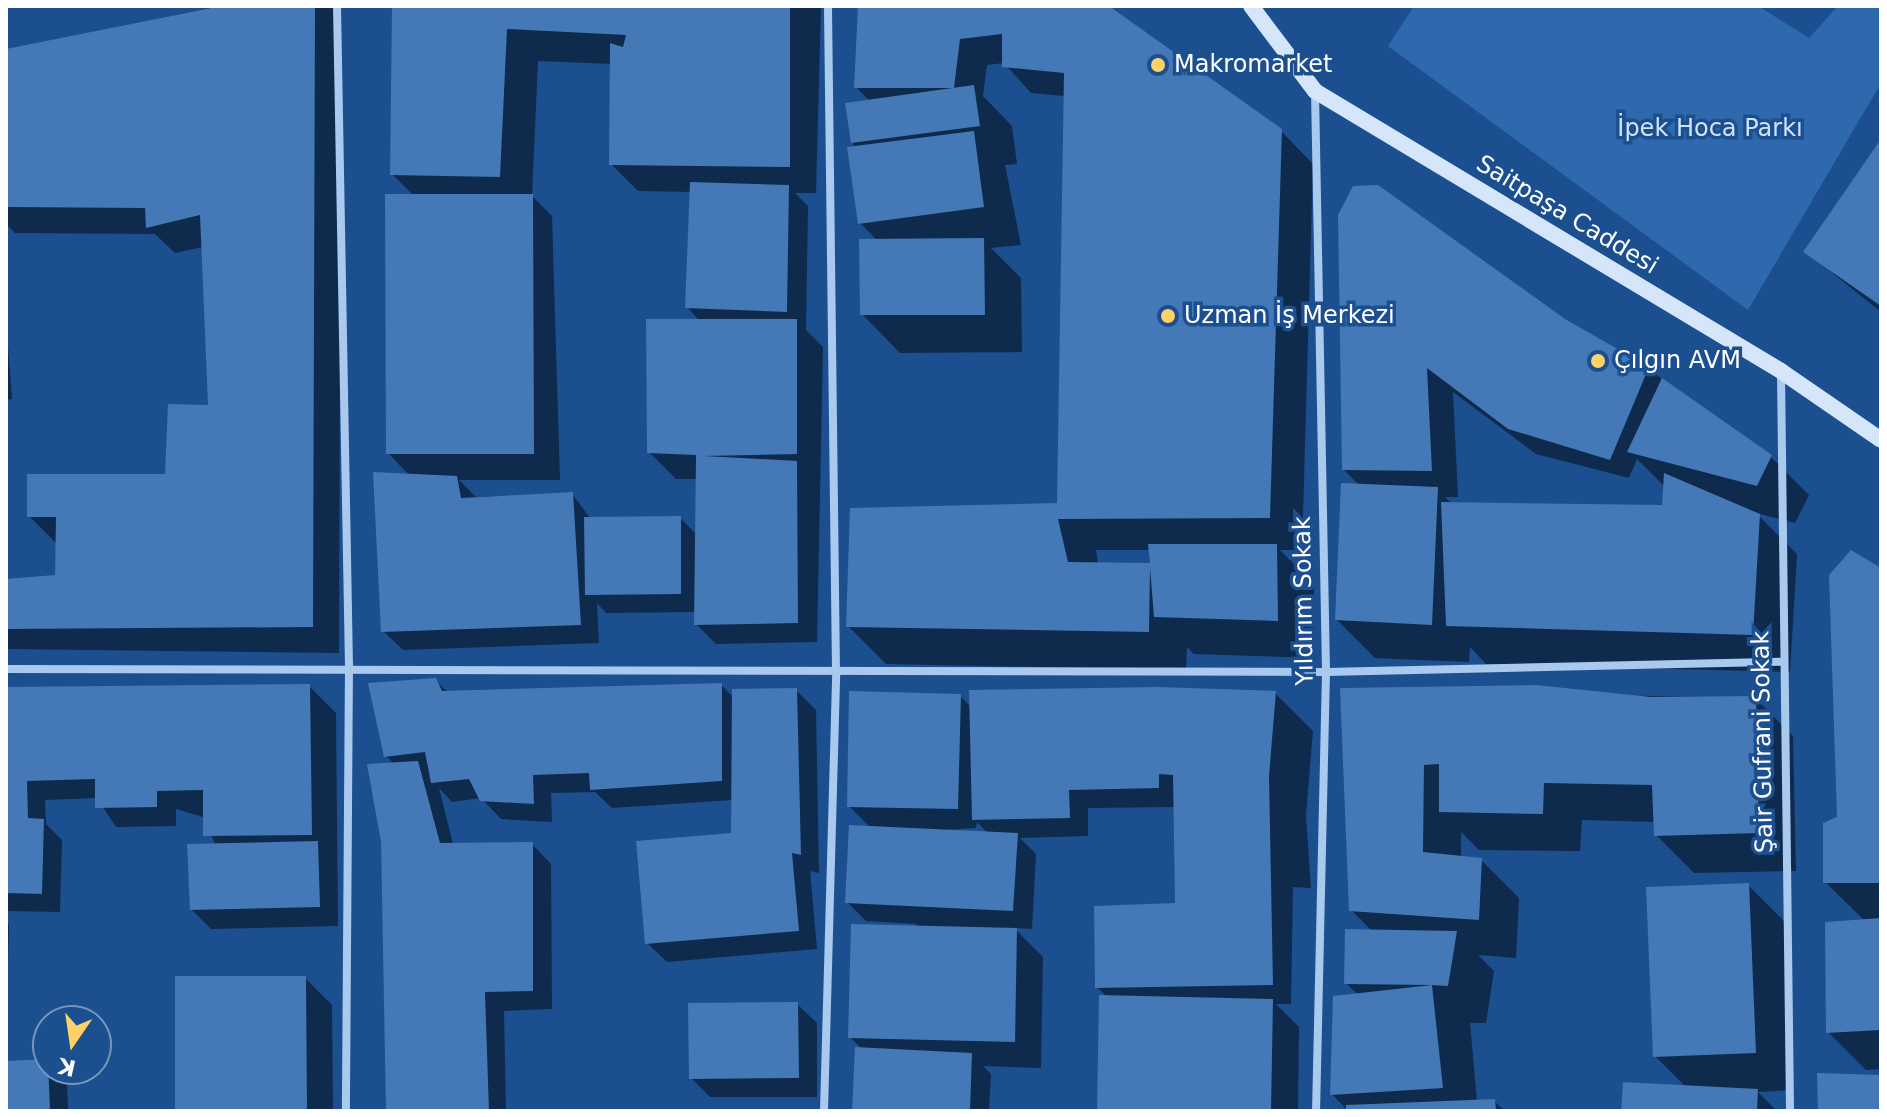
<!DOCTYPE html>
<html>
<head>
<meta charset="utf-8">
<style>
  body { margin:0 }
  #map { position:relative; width:1887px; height:1117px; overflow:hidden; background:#1b4f8f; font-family:"DejaVu Sans",sans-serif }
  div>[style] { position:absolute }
  .green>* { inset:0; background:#2e69ad }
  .shadow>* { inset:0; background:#0007 }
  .building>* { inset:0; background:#4478b7 }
  .street>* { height:8px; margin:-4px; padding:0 4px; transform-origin:4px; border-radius:4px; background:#a9c9ee }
  .secondary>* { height:16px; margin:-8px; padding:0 8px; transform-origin:8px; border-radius:8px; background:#d6e6fa }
  .dots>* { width:22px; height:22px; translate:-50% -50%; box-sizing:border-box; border:4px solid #1b4f8f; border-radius:50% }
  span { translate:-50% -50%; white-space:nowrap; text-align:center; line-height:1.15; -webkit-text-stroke:7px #1b4f8f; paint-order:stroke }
  .poi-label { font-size:24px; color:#fff }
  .left { translate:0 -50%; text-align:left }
  .park-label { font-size:24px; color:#cfe3fa }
  .street-label { font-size:24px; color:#fff }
  .frame { position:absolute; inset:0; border:8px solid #fff; pointer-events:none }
  .north { position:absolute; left:32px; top:1005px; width:80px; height:80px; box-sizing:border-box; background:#1b4f8f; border:2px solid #7695bc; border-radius:50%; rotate:193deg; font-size:22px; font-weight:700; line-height:32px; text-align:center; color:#fff }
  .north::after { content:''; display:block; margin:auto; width:28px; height:36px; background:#ffd166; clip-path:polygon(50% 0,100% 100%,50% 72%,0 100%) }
</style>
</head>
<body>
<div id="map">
  <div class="green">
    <div style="clip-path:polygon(1414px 6px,1758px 6px,1809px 38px,1838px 6px,1881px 6px,1881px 83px,1748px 310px,1388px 46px)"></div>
  </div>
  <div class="shadow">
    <div style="clip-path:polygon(220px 6px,334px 6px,341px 13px,339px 653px,6px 649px,6px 581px,58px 580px,56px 543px,29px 516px,167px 476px,210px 407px,203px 247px,175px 253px,155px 234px,15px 233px,8px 226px,6px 266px,6px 50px)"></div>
    <div style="clip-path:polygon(evenodd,394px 6px,821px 6px,816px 193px,795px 193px,808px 206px,806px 330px,823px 347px,817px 642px,716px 644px,696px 624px,696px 612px,606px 613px,597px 603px,599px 643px,403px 650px,383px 631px,410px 476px,388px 453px,414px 196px,392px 174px,394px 6px,538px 61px,612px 64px,611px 164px,638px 191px,692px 192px,687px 307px,700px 321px,649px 452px,676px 479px,697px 479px,697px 535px,680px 518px,591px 519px,572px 494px,476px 497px,459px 480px,560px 480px,552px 216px,532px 196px,538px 61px)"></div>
    <div style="clip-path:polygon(evenodd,860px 6px,1106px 6px,1281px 131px,1313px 164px,1302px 550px,1280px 550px,1314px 584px,1315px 658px,1194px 654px,1187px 647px,1186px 670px,886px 664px,848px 626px,1060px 509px,1065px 96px,1031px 93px,1004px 63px,987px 65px,983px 96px,1012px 126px,1017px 164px,1005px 165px,1021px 245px,991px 248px,1021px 278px,1022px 352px,900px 353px,862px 314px,878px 241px,860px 223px,853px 142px,871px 102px,856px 87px,860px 6px,1096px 550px,1150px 550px,1152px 565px,1098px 564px,1096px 550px)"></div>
    <div style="clip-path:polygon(1881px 143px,1881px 312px,1805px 251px)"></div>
    <div style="clip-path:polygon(evenodd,1340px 215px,1647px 368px,1771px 457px,1809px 495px,1795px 523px,1756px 513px,1797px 554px,1790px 672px,1486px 664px,1470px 647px,1469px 662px,1375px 658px,1337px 620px,1360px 486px,1344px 470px,1340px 215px,1453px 392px,1536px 454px,1629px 478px,1637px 459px,1665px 487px,1664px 507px,1452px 504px,1445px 497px,1458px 497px,1453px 392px)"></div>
    <div style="clip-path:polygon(6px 320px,12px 399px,6px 400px)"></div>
    <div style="clip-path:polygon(1851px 553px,1881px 570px,1881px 1069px,1866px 1070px,1828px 1032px,1865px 921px,1825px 882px,1847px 824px,1831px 575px)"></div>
    <div style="clip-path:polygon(435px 680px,449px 693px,721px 685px,734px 698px,796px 690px,816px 710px,819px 873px,810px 871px,817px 949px,667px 962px,647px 943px,733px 835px,733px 800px,612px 808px,595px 792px,551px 793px,552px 822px,501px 819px,481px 798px,452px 802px,439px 788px,453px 844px,532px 844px,551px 864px,552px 1009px,504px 1011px,506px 1111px,387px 1111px,394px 764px,386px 756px)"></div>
    <div style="clip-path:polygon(309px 686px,336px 713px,338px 926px,211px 929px,192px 910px,216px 846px,203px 817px,176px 809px,176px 826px,116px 827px,97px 798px,45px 800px,46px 824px,62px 840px,60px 912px,6px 911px,6px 688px)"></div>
    <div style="clip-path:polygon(1342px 690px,1755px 698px,1793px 736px,1796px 871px,1694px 873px,1656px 835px,1655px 822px,1582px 820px,1580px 851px,1479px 850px,1461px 832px,1461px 858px,1481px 860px,1519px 898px,1516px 958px,1478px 955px,1494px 971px,1486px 1023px,1470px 1023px,1477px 1101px,1494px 1101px,1505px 1111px,1348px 1111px,1332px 1094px,1358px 995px,1346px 983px,1372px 931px,1351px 910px)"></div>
    <div style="clip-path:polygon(evenodd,1275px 693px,1313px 731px,1306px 816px,1311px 888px,1293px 887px,1291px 1004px,1276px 1004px,1299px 1027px,1298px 1111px,1099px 1111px,1107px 997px,1097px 987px,1177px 905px,1176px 807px,1088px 808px,1088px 836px,1020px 838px,1036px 854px,1032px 929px,1014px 928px,1043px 957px,1041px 1068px,983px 1066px,991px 1074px,989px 1111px,854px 1111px,863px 1050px,850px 1037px,917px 924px,866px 921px,847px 902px,871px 828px,849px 806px,960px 696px,971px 707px,1275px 693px,977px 822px,988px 833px,930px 831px,976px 828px,977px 822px)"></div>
    <div style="clip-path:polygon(1748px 885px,1786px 923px,1793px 1090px,1758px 1092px,1777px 1111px,1623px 1111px,1686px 1087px,1655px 1056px)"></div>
    <div style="clip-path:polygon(6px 922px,9px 925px,7px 1009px,6px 1009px)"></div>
    <div style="clip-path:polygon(305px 978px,332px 1005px,333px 1111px,177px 1111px)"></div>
    <div style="clip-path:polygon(797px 1004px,817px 1023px,817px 1097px,710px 1097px,691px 1078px)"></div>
    <div style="clip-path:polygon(6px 1063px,55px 1069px,67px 1081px,68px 1111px,6px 1111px)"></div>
  </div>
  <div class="building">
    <div style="clip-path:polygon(221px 6px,315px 6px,313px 627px,6px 629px,6px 579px,55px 575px,56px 517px,27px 517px,27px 474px,165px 474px,168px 404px,208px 405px,200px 215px,146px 228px,145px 208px,6px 207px,6px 49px)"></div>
    <div style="clip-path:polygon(392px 6px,790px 6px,790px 167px,609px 165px,610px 43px,623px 47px,626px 35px,507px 29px,500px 177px,390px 175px)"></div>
    <div style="clip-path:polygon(858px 6px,1109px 6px,1282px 129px,1270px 518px,1058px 519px,1068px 562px,1150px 563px,1148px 544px,1277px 544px,1278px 621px,1154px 617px,1150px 568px,1149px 632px,846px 627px,850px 508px,1057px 503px,1064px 73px,1002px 67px,1002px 34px,960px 39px,954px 88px,854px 88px)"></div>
    <div style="clip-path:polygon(974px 85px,980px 126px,851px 143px,845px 103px)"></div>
    <div style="clip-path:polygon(974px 131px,984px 207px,858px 224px,847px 147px)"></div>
    <div style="clip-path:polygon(1881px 139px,1881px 306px,1803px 252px)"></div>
    <div style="clip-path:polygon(690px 182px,789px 185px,787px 312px,685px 308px)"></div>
    <div style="clip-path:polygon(1378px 185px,1565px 319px,1649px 367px,1610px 460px,1508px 429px,1427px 368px,1432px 471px,1342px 470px,1338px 215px,1353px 186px)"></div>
    <div style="clip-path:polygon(385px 194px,533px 194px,534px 454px,386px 454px)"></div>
    <div style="clip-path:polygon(984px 238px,985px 315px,860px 315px,859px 239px)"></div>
    <div style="clip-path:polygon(646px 319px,797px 319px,797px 454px,704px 456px,797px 461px,798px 623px,694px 625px,696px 455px,647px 453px)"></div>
    <div style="clip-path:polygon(1662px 378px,1772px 455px,1757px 486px,1627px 452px)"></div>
    <div style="clip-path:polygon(373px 472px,457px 476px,461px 498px,573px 492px,581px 625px,381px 632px)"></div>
    <div style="clip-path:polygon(1664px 473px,1760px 514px,1753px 635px,1446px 626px,1441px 502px,1662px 505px)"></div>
    <div style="clip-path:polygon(1341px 483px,1438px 487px,1432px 625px,1335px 620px)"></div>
    <div style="clip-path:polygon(681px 516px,681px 594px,585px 595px,584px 517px)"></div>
    <div style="clip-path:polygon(1851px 550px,1881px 568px,1881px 883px,1823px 883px,1823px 823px,1837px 817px,1829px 575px)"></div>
    <div style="clip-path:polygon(436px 678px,442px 691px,722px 683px,722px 781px,590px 790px,589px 773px,533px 775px,534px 804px,480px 801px,469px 779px,431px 783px,425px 752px,384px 757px,368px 683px)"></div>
    <div style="clip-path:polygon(310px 684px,312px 835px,203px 836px,203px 790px,157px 791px,157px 807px,95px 808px,95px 779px,27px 781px,28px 818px,44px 819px,42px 894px,6px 893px,6px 687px)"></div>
    <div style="clip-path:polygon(1536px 685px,1651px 697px,1756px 696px,1759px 833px,1654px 836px,1652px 785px,1544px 783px,1543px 814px,1439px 812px,1439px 764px,1424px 765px,1423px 852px,1482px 858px,1479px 920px,1349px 911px,1340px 688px)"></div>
    <div style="clip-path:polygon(1158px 687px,1276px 691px,1269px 776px,1273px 985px,1095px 988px,1094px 906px,1175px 903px,1173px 775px,1159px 774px,1159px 788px,1069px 790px,1070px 818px,972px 820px,969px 690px)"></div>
    <div style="clip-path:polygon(797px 688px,801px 855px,792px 853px,799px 931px,645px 944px,636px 841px,731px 833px,732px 689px)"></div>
    <div style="clip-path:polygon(849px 691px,961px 694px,958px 809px,847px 807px)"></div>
    <div style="clip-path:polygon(418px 761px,440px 843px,533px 842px,533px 991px,485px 992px,489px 1111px,386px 1111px,381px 842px,367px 764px)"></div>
    <div style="clip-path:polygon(849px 825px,1018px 833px,1013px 911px,845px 903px)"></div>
    <div style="clip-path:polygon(318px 841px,320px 907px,190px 910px,187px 844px)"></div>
    <div style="clip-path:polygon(1749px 883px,1756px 1053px,1653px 1057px,1646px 887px)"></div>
    <div style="clip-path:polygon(1881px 918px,1881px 1030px,1826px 1033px,1825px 922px)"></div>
    <div style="clip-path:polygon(851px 924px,1017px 928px,1015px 1042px,848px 1038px)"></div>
    <div style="clip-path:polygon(1345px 929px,1457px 931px,1448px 986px,1432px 985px,1443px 1088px,1330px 1095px,1333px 996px,1432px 985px,1344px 984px)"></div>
    <div style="clip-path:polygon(175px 976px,306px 976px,307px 1111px,175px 1111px)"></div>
    <div style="clip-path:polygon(1099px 995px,1273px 999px,1271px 1111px,1097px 1111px)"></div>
    <div style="clip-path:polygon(798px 1002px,799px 1078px,689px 1079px,688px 1003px)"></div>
    <div style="clip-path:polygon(855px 1047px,972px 1053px,970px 1111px,852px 1111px)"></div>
    <div style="clip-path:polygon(48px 1059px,50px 1111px,6px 1111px,6px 1061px)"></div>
    <div style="clip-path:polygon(1817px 1073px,1881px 1075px,1881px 1111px,1818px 1111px)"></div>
    <div style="clip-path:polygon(1623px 1082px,1758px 1089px,1757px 1111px,1621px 1111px)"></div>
    <div style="clip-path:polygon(1495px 1099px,1496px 1111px,1346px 1111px,1346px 1105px)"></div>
  </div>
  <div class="street">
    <div style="left:337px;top:6px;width:659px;rotate:88.96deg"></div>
    <div style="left:349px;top:665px;width:446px;rotate:90.4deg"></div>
    <div style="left:1315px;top:92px;width:580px;rotate:88.91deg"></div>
    <div style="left:1326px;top:672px;width:439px;rotate:91.3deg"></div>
    <div style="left:1781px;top:372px;width:739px;rotate:89.3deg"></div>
    <div style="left:6px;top:669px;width:1320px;rotate:0.13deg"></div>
    <div style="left:1326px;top:672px;width:454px;rotate:-1.3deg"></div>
    <div style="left:824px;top:1111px;width:439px;rotate:-88.4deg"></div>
    <div style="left:836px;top:672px;width:666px;rotate:-90.69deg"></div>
  </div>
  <div class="secondary">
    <div style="left:1251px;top:6px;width:106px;rotate:53deg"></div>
    <div style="left:1315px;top:91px;width:544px;rotate:31deg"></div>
    <div style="left:1781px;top:371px;width:121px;rotate:34.6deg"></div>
  </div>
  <div class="dots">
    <div style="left:1158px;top:65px;background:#ffd166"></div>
    <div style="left:1168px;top:316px;background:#ffd166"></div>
    <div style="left:1598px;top:361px;background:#ffd166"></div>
  </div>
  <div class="poi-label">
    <span class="left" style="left:1174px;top:65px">Makromarket</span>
    <span class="left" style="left:1184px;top:316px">Uzman İş Merkezi</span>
    <span class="left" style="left:1614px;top:361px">Çılgın AVM</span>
  </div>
  <div class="park-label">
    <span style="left:1710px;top:129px">İpek Hoca Parkı</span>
  </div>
  <div class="street-label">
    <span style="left:1567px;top:215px;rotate:31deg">Saitpaşa Caddesi</span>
    <span style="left:1304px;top:601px;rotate:-91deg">Yıldırım Sokak</span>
    <span style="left:1763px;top:742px;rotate:-91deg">Şair Gufrani Sokak</span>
  </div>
  <div class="frame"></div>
  <div class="north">K</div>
</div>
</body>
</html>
